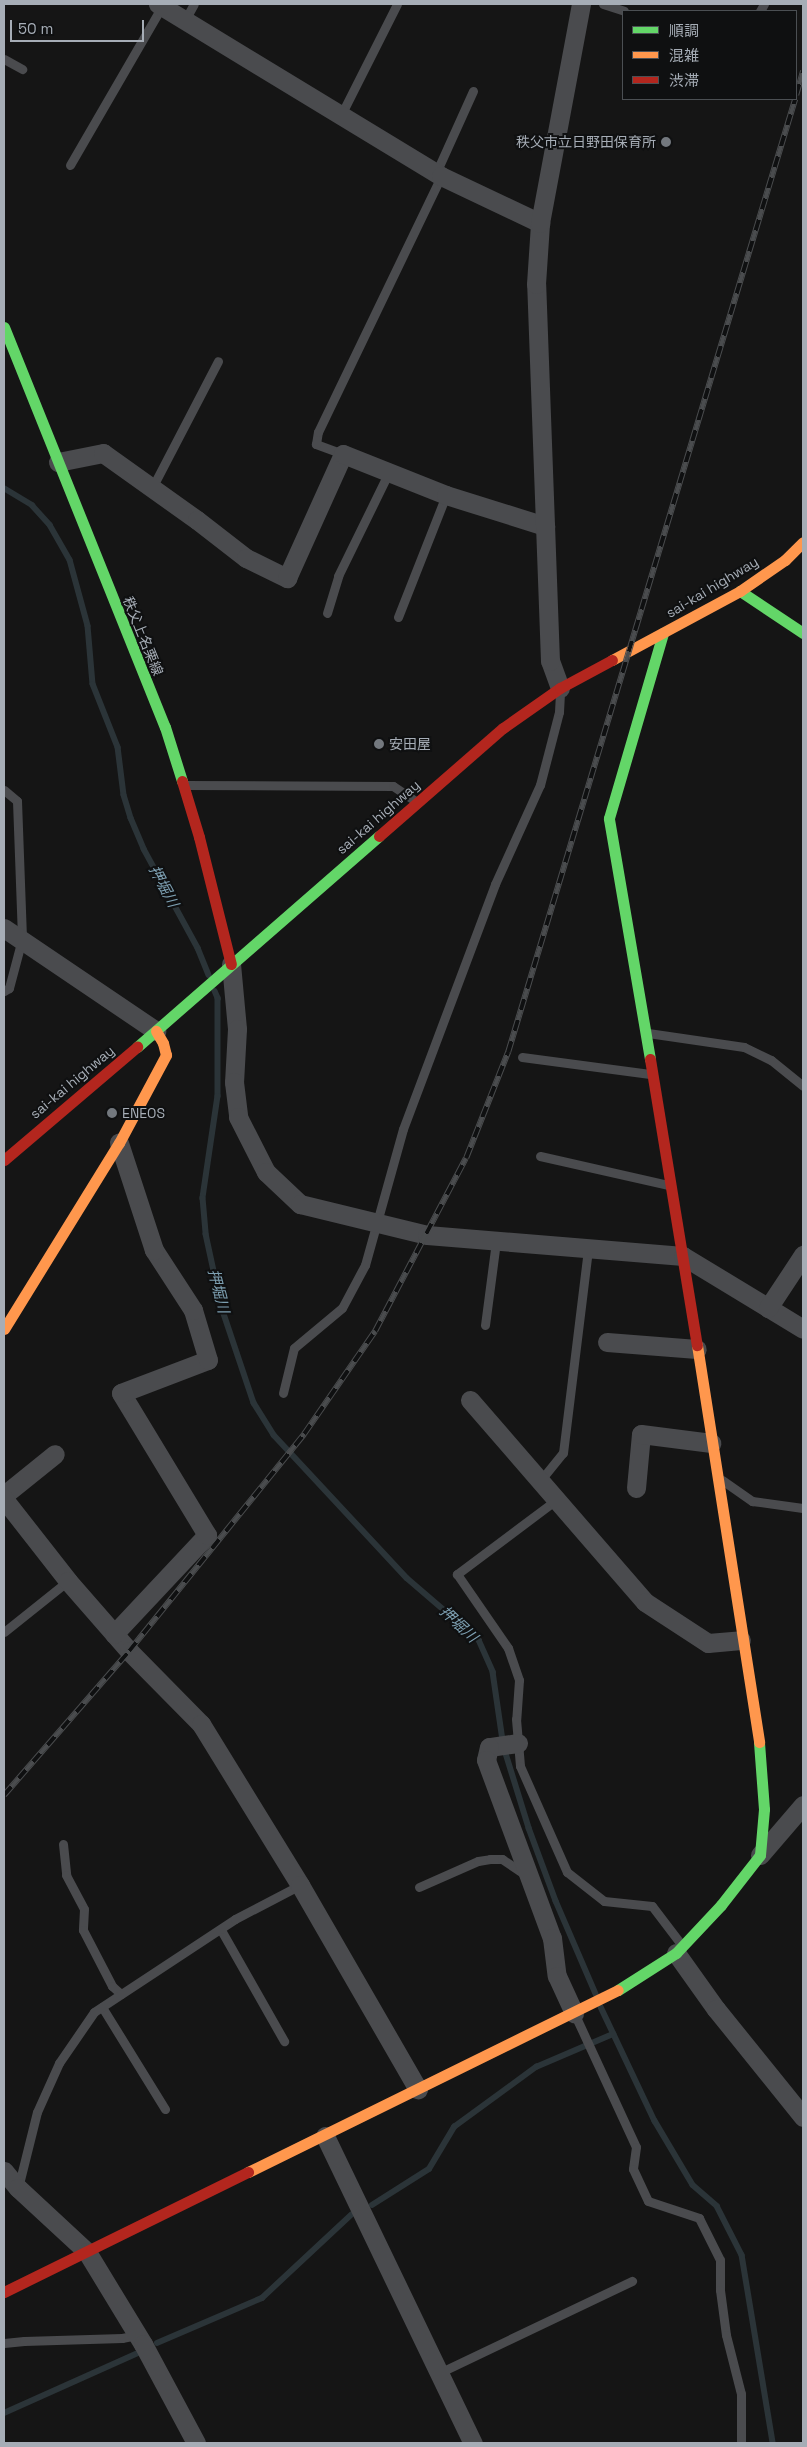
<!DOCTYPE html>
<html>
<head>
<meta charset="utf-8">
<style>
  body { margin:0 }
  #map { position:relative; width:807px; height:2447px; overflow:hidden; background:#151515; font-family:"Space Grotesk","Noto Sans JP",sans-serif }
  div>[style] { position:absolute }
  .stream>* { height:5.5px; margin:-2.75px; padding:0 2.75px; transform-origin:2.75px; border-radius:2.75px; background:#2b3438 }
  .lane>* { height:9px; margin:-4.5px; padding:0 4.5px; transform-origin:4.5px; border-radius:4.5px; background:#4a4b4e }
  .street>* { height:19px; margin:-9.5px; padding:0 9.5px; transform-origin:9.5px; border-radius:9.5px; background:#4a4b4e }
  .fast>* { height:11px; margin:-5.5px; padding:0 5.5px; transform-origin:5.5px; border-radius:5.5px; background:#63d668 }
  .slow>* { height:11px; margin:-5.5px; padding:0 5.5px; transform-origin:5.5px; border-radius:5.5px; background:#ff974d }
  .jam>* { height:11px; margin:-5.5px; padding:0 5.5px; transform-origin:5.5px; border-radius:5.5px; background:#b3261e }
  .rail>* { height:5.5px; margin-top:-2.75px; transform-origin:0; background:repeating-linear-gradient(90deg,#0f1011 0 11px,#4a4c4e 0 22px); box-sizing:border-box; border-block:1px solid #4a4c4e }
  .dots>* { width:14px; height:14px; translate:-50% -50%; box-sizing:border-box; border:2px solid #0f1011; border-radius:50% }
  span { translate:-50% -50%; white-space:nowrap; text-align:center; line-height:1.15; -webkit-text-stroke:4px #0f1011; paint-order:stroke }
  .poi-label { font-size:14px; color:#a6adb6 }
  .right { translate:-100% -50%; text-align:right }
  .left { translate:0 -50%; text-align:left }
  .street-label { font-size:14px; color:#a6adb6 }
  .water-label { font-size:15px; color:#7d9fb1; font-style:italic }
  .frame { position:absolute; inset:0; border:5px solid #a6adb6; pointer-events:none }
  .legend { position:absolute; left:622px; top:10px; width:175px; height:90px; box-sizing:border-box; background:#0f1011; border:1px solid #4b4f53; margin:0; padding:6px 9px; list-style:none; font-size:15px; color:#a6adb6 }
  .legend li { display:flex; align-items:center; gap:10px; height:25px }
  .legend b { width:25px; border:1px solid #4b4f53 }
  .scale { position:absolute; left:10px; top:20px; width:134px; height:22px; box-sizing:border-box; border:2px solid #a6adb6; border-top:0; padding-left:6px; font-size:15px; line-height:18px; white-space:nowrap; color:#a6adb6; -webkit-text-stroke:4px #0f1011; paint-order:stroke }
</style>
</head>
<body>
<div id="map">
  <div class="stream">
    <div style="left:4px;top:488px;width:33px;rotate:31deg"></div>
    <div style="left:32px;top:505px;width:27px;rotate:48deg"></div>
    <div style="left:50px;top:525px;width:40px;rotate:60.3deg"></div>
    <div style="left:70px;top:560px;width:68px;rotate:74.7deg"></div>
    <div style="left:88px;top:626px;width:58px;rotate:85.1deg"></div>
    <div style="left:93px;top:684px;width:68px;rotate:68.4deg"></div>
    <div style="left:118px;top:747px;width:48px;rotate:82.9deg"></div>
    <div style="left:124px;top:795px;width:24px;rotate:73deg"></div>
    <div style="left:131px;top:818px;width:34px;rotate:67deg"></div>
    <div style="left:144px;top:849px;width:113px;rotate:61.4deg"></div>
    <div style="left:198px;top:948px;width:29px;rotate:68deg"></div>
    <div style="left:215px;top:991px;width:8px;rotate:67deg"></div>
    <div style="left:218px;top:998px;width:98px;rotate:90deg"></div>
    <div style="left:218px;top:1096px;width:103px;rotate:98.4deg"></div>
    <div style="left:203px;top:1198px;width:36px;rotate:85deg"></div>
    <div style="left:206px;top:1234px;width:76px;rotate:77.8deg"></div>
    <div style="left:222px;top:1308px;width:100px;rotate:71.4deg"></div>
    <div style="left:254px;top:1403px;width:38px;rotate:58deg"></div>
    <div style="left:274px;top:1435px;width:195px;rotate:47.1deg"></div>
    <div style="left:407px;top:1578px;width:95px;rotate:40.7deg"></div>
    <div style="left:479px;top:1640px;width:35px;rotate:66deg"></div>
    <div style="left:493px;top:1672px;width:76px;rotate:81.7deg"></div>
    <div style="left:504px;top:1747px;width:85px;rotate:72.8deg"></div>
    <div style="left:529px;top:1828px;width:78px;rotate:69.7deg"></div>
    <div style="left:556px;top:1901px;width:101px;rotate:66.7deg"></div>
    <div style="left:601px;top:2007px;width:126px;rotate:64.7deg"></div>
    <div style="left:655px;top:2121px;width:74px;rotate:59.3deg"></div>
    <div style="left:693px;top:2185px;width:32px;rotate:41deg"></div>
    <div style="left:717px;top:2206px;width:55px;rotate:63deg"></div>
    <div style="left:742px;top:2255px;width:191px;rotate:80.6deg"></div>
    <div style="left:372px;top:2205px;width:67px;rotate:-32.3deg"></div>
    <div style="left:429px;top:2169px;width:49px;rotate:-59.2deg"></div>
    <div style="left:454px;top:2127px;width:102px;rotate:-36.2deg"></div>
    <div style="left:536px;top:2067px;width:84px;rotate:-23.2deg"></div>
    <div style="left:157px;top:2343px;width:114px;rotate:-23.2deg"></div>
    <div style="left:262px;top:2298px;width:122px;rotate:-43deg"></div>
    <div style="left:4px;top:2413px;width:145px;rotate:-24.1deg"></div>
  </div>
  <div class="lane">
    <div style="left:603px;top:4px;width:22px;rotate:18deg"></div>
    <div style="left:760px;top:11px;width:8px;rotate:-60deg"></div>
    <div style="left:185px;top:20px;width:18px;rotate:-61deg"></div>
    <div style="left:4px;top:59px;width:21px;rotate:29deg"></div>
    <div style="left:341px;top:115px;width:124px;rotate:-63.2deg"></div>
    <div style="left:70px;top:165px;width:184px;rotate:-59.9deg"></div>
    <div style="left:436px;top:173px;width:90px;rotate:-65.7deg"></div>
    <div style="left:343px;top:454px;width:29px;rotate:-160deg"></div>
    <div style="left:316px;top:444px;width:12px;rotate:-81deg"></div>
    <div style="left:318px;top:432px;width:284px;rotate:-64.3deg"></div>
    <div style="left:152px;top:488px;width:143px;rotate:-62.5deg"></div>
    <div style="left:327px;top:613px;width:39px;rotate:-73deg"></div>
    <div style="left:338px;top:576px;width:116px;rotate:-63.9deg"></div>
    <div style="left:398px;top:617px;width:131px;rotate:-68.5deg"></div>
    <div style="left:185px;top:785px;width:208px;rotate:0.3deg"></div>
    <div style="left:393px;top:786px;width:27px;rotate:34deg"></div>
    <div style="left:4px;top:790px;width:17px;rotate:40deg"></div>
    <div style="left:17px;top:801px;width:138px;rotate:87.9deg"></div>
    <div style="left:22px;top:939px;width:51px;rotate:104.9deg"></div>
    <div style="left:9px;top:988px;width:6px;rotate:149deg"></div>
    <div style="left:648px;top:1033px;width:97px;rotate:8.3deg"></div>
    <div style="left:744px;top:1047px;width:30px;rotate:26deg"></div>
    <div style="left:771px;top:1060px;width:41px;rotate:39.1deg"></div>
    <div style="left:522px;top:1057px;width:129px;rotate:7.6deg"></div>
    <div style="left:540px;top:1156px;width:132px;rotate:12.7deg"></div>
    <div style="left:485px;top:1325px;width:84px;rotate:-82.5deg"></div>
    <div style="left:283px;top:1393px;width:46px;rotate:-76.3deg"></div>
    <div style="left:294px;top:1348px;width:62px;rotate:-39.8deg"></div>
    <div style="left:342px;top:1308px;width:49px;rotate:-61.9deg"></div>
    <div style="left:365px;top:1265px;width:141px;rotate:-74.4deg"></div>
    <div style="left:403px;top:1129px;width:262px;rotate:-69.4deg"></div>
    <div style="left:495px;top:884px;width:109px;rotate:-65.6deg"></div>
    <div style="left:540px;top:785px;width:75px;rotate:-75.4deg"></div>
    <div style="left:559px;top:712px;width:18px;rotate:-87deg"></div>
    <div style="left:722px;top:1480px;width:37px;rotate:35deg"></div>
    <div style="left:752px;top:1501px;width:51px;rotate:7.8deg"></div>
    <div style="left:540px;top:1481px;width:36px;rotate:-51deg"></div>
    <div style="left:563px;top:1453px;width:205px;rotate:-83deg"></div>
    <div style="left:556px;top:1500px;width:124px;rotate:143.2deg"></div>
    <div style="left:457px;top:1574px;width:90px;rotate:55.4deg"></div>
    <div style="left:508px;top:1648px;width:34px;rotate:71deg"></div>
    <div style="left:519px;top:1680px;width:39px;rotate:94deg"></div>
    <div style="left:516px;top:1719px;width:47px;rotate:85.1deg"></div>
    <div style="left:520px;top:1766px;width:116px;rotate:66.1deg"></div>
    <div style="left:567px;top:1872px;width:47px;rotate:38.1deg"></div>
    <div style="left:604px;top:1901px;width:48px;rotate:5.9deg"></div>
    <div style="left:652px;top:1906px;width:48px;rotate:52.7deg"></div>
    <div style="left:4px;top:1632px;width:82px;rotate:-38.6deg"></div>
    <div style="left:63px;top:1844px;width:31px;rotate:84deg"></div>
    <div style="left:66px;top:1875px;width:38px;rotate:62deg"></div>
    <div style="left:84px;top:1909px;width:21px;rotate:93deg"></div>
    <div style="left:83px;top:1930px;width:63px;rotate:62.6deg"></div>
    <div style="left:112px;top:1986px;width:12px;rotate:42deg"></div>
    <div style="left:419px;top:1887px;width:64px;rotate:-23.8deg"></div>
    <div style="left:478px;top:1861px;width:12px;rotate:-9deg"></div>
    <div style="left:490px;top:1859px;width:12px"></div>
    <div style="left:502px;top:1859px;width:29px;rotate:34deg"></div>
    <div style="left:221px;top:1930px;width:128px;rotate:60.4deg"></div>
    <div style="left:102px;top:2007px;width:120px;rotate:58.3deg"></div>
    <div style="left:575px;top:2015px;width:145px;rotate:65.2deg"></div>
    <div style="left:636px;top:2147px;width:22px;rotate:98deg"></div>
    <div style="left:633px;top:2169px;width:35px;rotate:65deg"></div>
    <div style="left:648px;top:2201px;width:54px;rotate:18.4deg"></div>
    <div style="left:699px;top:2218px;width:47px;rotate:63.4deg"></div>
    <div style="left:720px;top:2260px;width:30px;rotate:90deg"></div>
    <div style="left:720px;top:2290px;width:45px;rotate:82.4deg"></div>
    <div style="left:726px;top:2335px;width:61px;rotate:75.7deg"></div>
    <div style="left:741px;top:2394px;width:49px;rotate:90deg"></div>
    <div style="left:18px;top:2188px;width:78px;rotate:-76deg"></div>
    <div style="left:37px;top:2112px;width:54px;rotate:-65.8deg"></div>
    <div style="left:59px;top:2063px;width:62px;rotate:-55.5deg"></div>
    <div style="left:94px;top:2012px;width:169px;rotate:-33.4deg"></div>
    <div style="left:235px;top:1919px;width:73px;rotate:-27.6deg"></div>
    <div style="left:4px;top:2343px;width:20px;rotate:-6deg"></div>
    <div style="left:24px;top:2341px;width:98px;rotate:-1.8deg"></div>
    <div style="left:122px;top:2338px;width:16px;rotate:-11deg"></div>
    <div style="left:439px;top:2373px;width:214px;rotate:-25.5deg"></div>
  </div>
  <div class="street">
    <div style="left:158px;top:4px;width:331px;rotate:31.3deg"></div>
    <div style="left:441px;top:176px;width:110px;rotate:25.4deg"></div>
    <div style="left:58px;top:462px;width:46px;rotate:-11.3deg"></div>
    <div style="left:103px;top:453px;width:115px;rotate:35.5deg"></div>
    <div style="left:197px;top:520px;width:62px;rotate:37.8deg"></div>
    <div style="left:246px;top:558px;width:46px;rotate:26deg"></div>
    <div style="left:287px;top:578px;width:136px;rotate:-65.7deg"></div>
    <div style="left:343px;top:454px;width:111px;rotate:21.7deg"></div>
    <div style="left:446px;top:495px;width:104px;rotate:17.4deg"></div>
    <div style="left:560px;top:688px;width:29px;rotate:-110deg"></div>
    <div style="left:550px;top:661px;width:377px;rotate:-92.1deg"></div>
    <div style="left:536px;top:284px;width:61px;rotate:-86.2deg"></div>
    <div style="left:540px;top:223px;width:223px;rotate:-79.4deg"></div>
    <div style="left:4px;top:928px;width:184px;rotate:34.1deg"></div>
    <div style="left:231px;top:964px;width:65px;rotate:84.7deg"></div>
    <div style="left:237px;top:1029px;width:53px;rotate:93.2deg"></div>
    <div style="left:234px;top:1082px;width:35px;rotate:83deg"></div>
    <div style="left:238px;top:1117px;width:62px;rotate:63deg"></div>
    <div style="left:266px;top:1172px;width:47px;rotate:43.3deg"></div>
    <div style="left:300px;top:1204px;width:131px;rotate:13.7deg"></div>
    <div style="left:427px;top:1235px;width:257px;rotate:4.7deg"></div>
    <div style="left:683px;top:1256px;width:140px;rotate:31.3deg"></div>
    <div style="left:768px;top:1308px;width:64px;rotate:-56.6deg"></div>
    <div style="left:607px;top:1342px;width:90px;rotate:4.4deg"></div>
    <div style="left:470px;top:1400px;width:267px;rotate:49.1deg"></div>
    <div style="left:645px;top:1602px;width:75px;rotate:33.1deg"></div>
    <div style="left:708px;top:1643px;width:33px;rotate:-5deg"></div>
    <div style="left:636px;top:1488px;width:54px;rotate:-84.7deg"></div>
    <div style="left:641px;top:1434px;width:71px;rotate:7.3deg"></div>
    <div style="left:4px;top:1495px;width:65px;rotate:-38.8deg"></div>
    <div style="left:4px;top:1499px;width:104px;rotate:52deg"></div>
    <div style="left:68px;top:1581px;width:93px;rotate:48.9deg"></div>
    <div style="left:129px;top:1651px;width:103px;rotate:45.4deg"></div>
    <div style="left:201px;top:1724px;width:189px;rotate:58.4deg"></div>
    <div style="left:300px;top:1885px;width:236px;rotate:60deg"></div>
    <div style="left:114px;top:1634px;width:136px;rotate:-46.8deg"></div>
    <div style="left:207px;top:1535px;width:166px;rotate:-121.2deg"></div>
    <div style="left:121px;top:1393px;width:93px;rotate:-20.8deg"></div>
    <div style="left:208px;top:1360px;width:52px;rotate:-106.7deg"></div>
    <div style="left:193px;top:1310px;width:72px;rotate:-123deg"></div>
    <div style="left:154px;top:1250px;width:113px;rotate:-108.1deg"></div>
    <div style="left:518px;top:1743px;width:29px;rotate:172deg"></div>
    <div style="left:489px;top:1747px;width:13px;rotate:103deg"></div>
    <div style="left:486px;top:1760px;width:190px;rotate:69.7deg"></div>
    <div style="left:552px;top:1938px;width:38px;rotate:83deg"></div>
    <div style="left:557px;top:1976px;width:41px;rotate:65.3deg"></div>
    <div style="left:760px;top:1855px;width:66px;rotate:-49.3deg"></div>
    <div style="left:676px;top:1953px;width:69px;rotate:54.5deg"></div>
    <div style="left:716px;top:2009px;width:139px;rotate:51.1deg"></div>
    <div style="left:325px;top:2136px;width:341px;rotate:64.3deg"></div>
    <div style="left:4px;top:2171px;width:22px;rotate:51deg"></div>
    <div style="left:18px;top:2188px;width:94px;rotate:42.8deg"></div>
    <div style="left:87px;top:2252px;width:108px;rotate:58.7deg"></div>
    <div style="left:143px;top:2344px;width:112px;rotate:61.8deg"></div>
  </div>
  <div class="fast">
    <div style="left:4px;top:327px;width:431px;rotate:68.1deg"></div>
    <div style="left:165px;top:727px;width:57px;rotate:72.5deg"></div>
    <div style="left:740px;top:591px;width:76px;rotate:33.7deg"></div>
    <div style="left:137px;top:1047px;width:321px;rotate:-41.1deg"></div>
    <div style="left:650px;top:1059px;width:244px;rotate:-99.7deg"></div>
    <div style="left:609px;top:818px;width:193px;rotate:-73.7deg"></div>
    <div style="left:618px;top:1990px;width:69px;rotate:-32.5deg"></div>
    <div style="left:676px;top:1953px;width:66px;rotate:-46.8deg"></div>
    <div style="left:721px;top:1905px;width:63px;rotate:-52deg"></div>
    <div style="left:760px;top:1855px;width:46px;rotate:-85deg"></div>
    <div style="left:764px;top:1809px;width:67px;rotate:-94.3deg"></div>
  </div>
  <div class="slow">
    <div style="left:612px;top:660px;width:145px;rotate:-28.3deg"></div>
    <div style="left:740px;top:591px;width:55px;rotate:-34.6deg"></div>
    <div style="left:785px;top:560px;width:25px;rotate:-45deg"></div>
    <div style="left:4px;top:1329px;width:219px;rotate:-58.3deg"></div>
    <div style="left:119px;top:1143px;width:100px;rotate:-61.9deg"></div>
    <div style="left:166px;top:1055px;width:12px;rotate:-104deg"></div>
    <div style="left:163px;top:1043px;width:14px;rotate:-120deg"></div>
    <div style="left:697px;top:1345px;width:402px;rotate:81.1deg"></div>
    <div style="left:248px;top:2172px;width:412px;rotate:-26.2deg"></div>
  </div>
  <div class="jam">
    <div style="left:182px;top:781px;width:59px;rotate:73.1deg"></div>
    <div style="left:199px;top:837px;width:131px;rotate:75.9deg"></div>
    <div style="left:379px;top:836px;width:164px;rotate:-41.1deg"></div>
    <div style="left:503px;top:728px;width:70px;rotate:-35.1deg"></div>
    <div style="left:560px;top:688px;width:59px;rotate:-28.3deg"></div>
    <div style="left:650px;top:1059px;width:290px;rotate:80.7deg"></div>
    <div style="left:4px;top:1160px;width:175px;rotate:-40.4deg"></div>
    <div style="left:4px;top:2292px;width:272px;rotate:-26.2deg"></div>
  </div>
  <div class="rail">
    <div style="left:796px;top:95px;width:25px;rotate:-74deg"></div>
    <div style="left:4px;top:1795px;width:191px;rotate:-49deg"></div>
    <div style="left:129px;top:1651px;width:279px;rotate:-51.1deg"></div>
    <div style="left:304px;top:1434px;width:125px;rotate:-55.4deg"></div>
    <div style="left:375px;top:1331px;width:195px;rotate:-62.3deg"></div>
    <div style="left:466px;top:1158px;width:114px;rotate:-68.4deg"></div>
    <div style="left:508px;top:1052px;width:995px;rotate:-73.24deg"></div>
  </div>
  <div class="dots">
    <div style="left:666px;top:142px;background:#73787e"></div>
    <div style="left:379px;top:744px;background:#73787e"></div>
    <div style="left:112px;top:1113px;background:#73787e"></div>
  </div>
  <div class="poi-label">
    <span class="right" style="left:656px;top:142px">秩父市立日野田保育所</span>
    <span class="left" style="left:389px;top:744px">安田屋</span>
    <span class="left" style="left:122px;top:1113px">ENEOS</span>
  </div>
  <div class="street-label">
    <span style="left:712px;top:587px;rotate:-31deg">sai-kai highway</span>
    <span style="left:143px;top:636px;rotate:68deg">秩父上名栗線</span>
    <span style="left:378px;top:817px;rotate:-41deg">sai-kai highway</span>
    <span style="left:72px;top:1082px;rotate:-40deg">sai-kai highway</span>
  </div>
  <div class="water-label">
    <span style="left:164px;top:886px;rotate:62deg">押堀川</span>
    <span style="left:219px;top:1291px;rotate:76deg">押堀川</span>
    <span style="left:459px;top:1624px;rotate:43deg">押堀川</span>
  </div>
  <div class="frame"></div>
  <ul class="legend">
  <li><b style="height:6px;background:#63d668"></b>順調</li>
  <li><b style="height:6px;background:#ff974d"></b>混雑</li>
  <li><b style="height:6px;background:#b3261e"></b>渋滞</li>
  </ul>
  <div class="scale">50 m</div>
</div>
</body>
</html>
